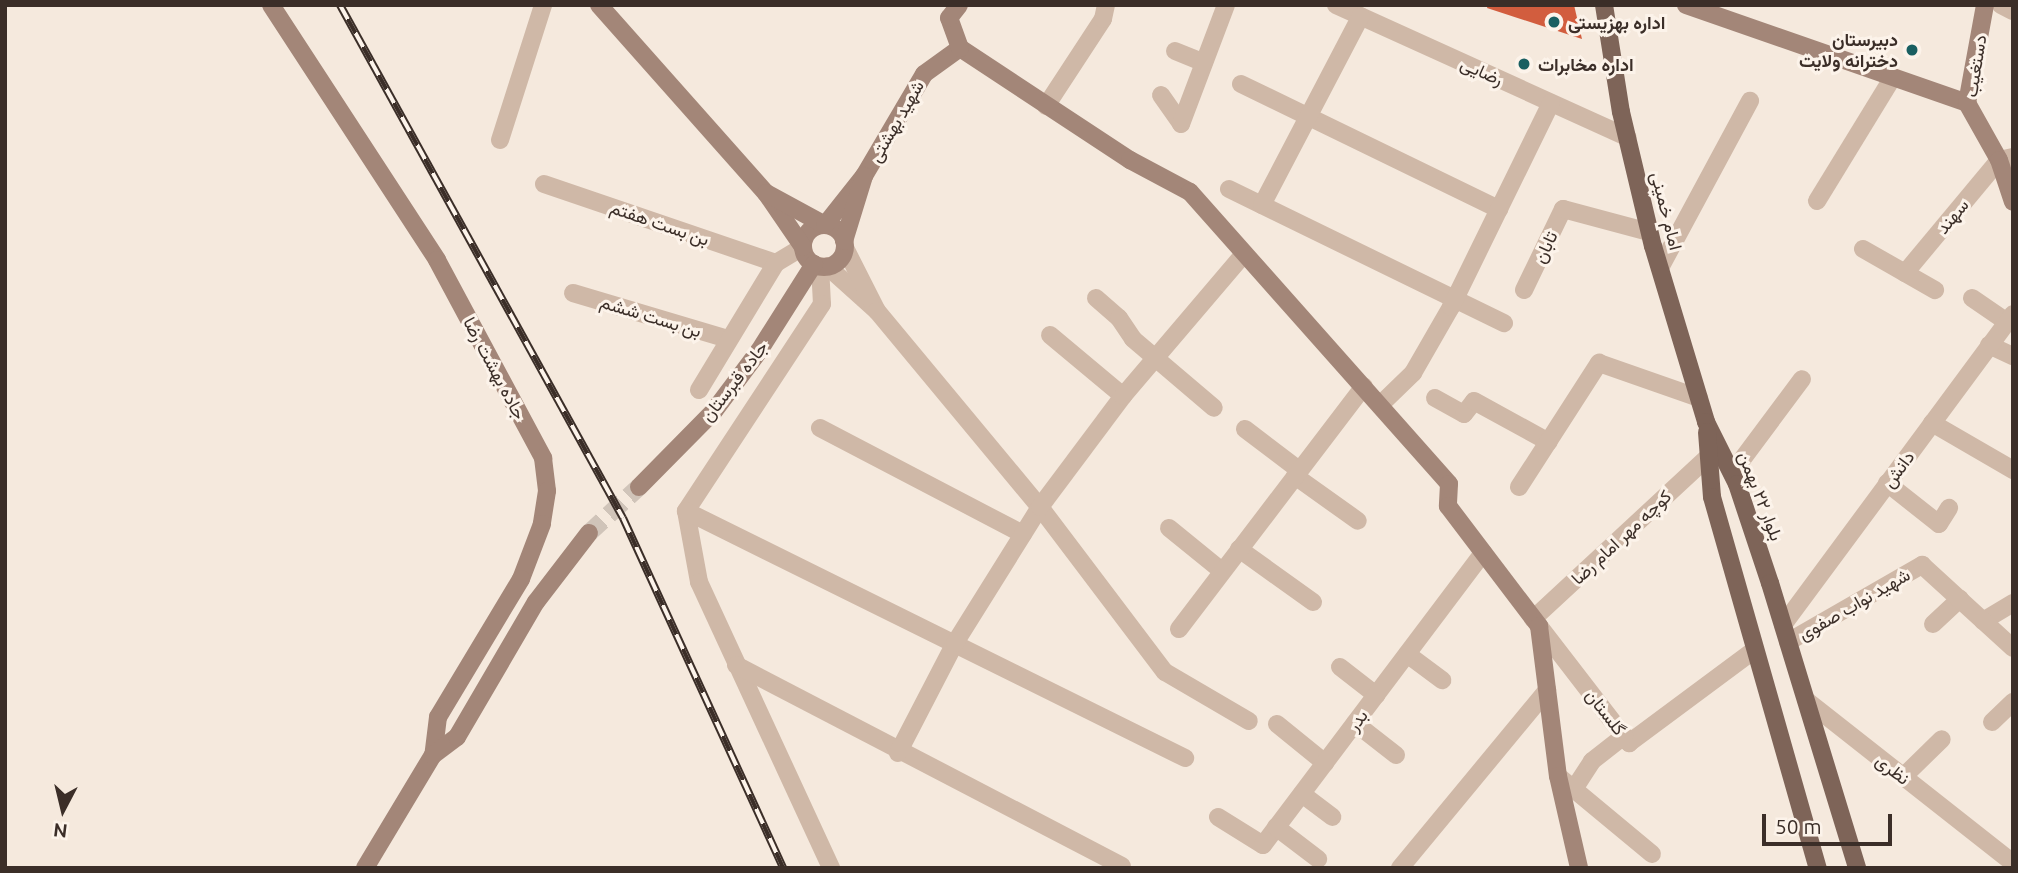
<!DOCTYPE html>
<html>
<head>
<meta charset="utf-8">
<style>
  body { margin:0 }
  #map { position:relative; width:2018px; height:873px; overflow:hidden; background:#f5e9dd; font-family:Ubuntu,Vazirmatn,sans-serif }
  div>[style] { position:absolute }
  .building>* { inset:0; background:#d25d3e }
  .secondary-tunnel>* { height:18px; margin-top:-9px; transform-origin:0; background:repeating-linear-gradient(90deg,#d0c4b9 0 18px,transparent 0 27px) }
  .street>* { height:18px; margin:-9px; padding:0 9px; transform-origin:9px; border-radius:9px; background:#cfb8a7 }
  .secondary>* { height:18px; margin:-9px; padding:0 9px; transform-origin:9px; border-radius:9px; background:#a38678 }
  .secondary>.ring { margin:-9px; padding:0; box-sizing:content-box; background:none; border:18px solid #a38678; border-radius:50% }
  .primary>* { height:18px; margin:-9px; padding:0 9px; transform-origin:9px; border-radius:9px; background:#7e6458 }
  .rail>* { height:8px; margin-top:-4px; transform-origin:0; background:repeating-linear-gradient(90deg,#fcf3ea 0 16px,#3b2e28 0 32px); box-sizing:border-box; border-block:2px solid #3b2e28 }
  .dots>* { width:19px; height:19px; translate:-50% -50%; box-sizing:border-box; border:4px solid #fcf3ea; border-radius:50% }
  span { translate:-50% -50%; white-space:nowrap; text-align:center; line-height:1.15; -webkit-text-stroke:6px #fcf3ea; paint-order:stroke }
  .poi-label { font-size:18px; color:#3b2e28; font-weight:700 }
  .left { translate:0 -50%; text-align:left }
  .right { translate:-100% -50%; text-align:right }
  .street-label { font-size:18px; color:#3b2e28 }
  .frame { position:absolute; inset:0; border:7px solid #3b2e28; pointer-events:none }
  .north { position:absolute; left:28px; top:775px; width:70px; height:70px; -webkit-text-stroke:5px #fcf3ea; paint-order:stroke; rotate:187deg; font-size:19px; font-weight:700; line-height:28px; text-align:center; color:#3b2e28 }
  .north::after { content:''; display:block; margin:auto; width:24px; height:32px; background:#3b2e28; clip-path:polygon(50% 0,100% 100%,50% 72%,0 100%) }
  .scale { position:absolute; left:1762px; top:814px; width:130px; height:32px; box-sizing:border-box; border:4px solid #3b2e28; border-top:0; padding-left:9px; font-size:21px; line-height:24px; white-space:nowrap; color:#3b2e28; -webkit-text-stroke:5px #fcf3ea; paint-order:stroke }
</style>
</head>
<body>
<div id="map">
  <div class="building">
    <div style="clip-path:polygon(1488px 5px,1574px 5px,1582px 39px,1487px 8px)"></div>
  </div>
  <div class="secondary-tunnel">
    <div style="left:589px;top:533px;width:68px;rotate:-42.6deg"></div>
  </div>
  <div class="street">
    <div style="left:1336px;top:5px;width:320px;rotate:24.4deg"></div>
    <div style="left:2001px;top:5px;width:13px;rotate:27deg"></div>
    <div style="left:1175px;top:51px;width:31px;rotate:22deg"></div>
    <div style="left:1241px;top:84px;width:287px;rotate:25.9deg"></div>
    <div style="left:1161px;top:95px;width:35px;rotate:55deg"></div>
    <div style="left:1181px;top:124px;width:127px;rotate:-69.3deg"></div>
    <div style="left:1046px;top:106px;width:104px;rotate:-56.8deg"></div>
    <div style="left:1103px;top:19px;width:14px;rotate:-78deg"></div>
    <div style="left:500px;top:140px;width:142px;rotate:-72.3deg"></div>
    <div style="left:544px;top:184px;width:245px;rotate:18.8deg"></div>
    <div style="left:1229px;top:189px;width:306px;rotate:26deg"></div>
    <div style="left:1817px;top:201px;width:145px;rotate:-58.5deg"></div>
    <div style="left:1262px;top:205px;width:213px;rotate:-62.4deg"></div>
    <div style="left:1863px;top:249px;width:83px;rotate:29.7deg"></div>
    <div style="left:820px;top:266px;width:38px;rotate:87deg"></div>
    <div style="left:822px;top:304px;width:248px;rotate:123.3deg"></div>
    <div style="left:686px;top:511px;width:72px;rotate:79.6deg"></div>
    <div style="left:699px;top:582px;width:315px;rotate:65.2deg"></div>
    <div style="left:827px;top:266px;width:67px;rotate:42deg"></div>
    <div style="left:877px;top:311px;width:71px;rotate:-116.9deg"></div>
    <div style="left:1660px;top:268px;width:190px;rotate:-61.7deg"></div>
    <div style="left:1905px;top:273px;width:147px;rotate:-50.2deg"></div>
    <div style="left:1999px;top:160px;width:14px;rotate:-12deg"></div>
    <div style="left:1524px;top:290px;width:90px;rotate:-64.3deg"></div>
    <div style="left:1563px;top:209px;width:89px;rotate:15deg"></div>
    <div style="left:573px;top:293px;width:162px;rotate:16.5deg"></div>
    <div style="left:1096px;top:298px;width:30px;rotate:41deg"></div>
    <div style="left:1119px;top:318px;width:25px;rotate:56deg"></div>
    <div style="left:1133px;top:339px;width:106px;rotate:40.4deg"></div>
    <div style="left:1972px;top:298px;width:42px;rotate:34.4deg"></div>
    <div style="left:877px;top:311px;width:255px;rotate:50.3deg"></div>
    <div style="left:1040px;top:507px;width:207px;rotate:52.9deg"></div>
    <div style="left:1165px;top:672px;width:97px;rotate:30.3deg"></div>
    <div style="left:1050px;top:335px;width:95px;rotate:39.9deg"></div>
    <div style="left:1989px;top:345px;width:26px;rotate:25deg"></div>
    <div style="left:699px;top:390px;width:149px;rotate:-58.8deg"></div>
    <div style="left:776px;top:263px;width:31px;rotate:-31deg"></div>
    <div style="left:1435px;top:398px;width:33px;rotate:29deg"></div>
    <div style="left:1464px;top:414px;width:16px;rotate:-52deg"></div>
    <div style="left:1474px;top:401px;width:85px;rotate:28.7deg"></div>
    <div style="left:1380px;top:405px;width:46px;rotate:-44.1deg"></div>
    <div style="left:1413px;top:373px;width:76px;rotate:-60.1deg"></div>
    <div style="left:1451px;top:307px;width:227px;rotate:-63.9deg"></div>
    <div style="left:1932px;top:423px;width:94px;rotate:30.1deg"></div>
    <div style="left:820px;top:428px;width:229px;rotate:27.6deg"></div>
    <div style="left:1245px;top:429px;width:68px;rotate:37.2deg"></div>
    <div style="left:1732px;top:473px;width:117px;rotate:-53.3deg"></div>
    <div style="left:1295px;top:476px;width:77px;rotate:35.5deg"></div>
    <div style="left:1887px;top:483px;width:66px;rotate:38.3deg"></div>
    <div style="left:1939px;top:524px;width:19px;rotate:-58deg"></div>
    <div style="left:1519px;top:487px;width:148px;rotate:-57.2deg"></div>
    <div style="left:1599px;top:363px;width:106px;rotate:19.3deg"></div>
    <div style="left:686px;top:511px;width:557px;rotate:26.33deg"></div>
    <div style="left:1169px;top:528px;width:68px;rotate:39.1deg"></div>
    <div style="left:1239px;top:549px;width:91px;rotate:35.6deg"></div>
    <div style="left:1533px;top:619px;width:240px;rotate:-42.8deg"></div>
    <div style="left:1983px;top:621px;width:35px;rotate:-31deg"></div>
    <div style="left:1933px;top:624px;width:37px;rotate:-43deg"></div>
    <div style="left:1783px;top:625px;width:387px;rotate:-53.5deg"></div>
    <div style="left:1539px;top:626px;width:148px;rotate:52.4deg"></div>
    <div style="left:1629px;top:743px;width:156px;rotate:-36.6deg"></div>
    <div style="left:1179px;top:629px;width:305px;rotate:-52.7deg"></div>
    <div style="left:1788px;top:642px;width:155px;rotate:-29.9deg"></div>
    <div style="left:1922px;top:565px;width:123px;rotate:42.4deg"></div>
    <div style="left:1407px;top:654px;width:44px;rotate:36.6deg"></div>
    <div style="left:736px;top:665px;width:435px;rotate:27.5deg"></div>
    <div style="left:1340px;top:667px;width:46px;rotate:37.9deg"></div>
    <div style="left:1806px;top:700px;width:263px;rotate:38.2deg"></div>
    <div style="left:1992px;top:722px;width:29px;rotate:-44deg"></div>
    <div style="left:1355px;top:723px;width:52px;rotate:38deg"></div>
    <div style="left:1277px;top:724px;width:62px;rotate:39.1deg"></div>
    <div style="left:898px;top:753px;width:124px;rotate:-62.6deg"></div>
    <div style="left:955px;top:643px;width:160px;rotate:-58deg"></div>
    <div style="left:1040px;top:507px;width:139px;rotate:-53.2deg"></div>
    <div style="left:1123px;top:396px;width:187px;rotate:-49.6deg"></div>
    <div style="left:1558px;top:776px;width:122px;rotate:39.7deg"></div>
    <div style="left:1903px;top:777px;width:54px;rotate:-44.3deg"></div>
    <div style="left:1574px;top:789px;width:33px;rotate:-57deg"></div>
    <div style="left:1592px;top:761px;width:41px;rotate:-38deg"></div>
    <div style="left:1302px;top:794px;width:38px;rotate:37deg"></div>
    <div style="left:1218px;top:817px;width:53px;rotate:31.9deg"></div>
    <div style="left:1263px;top:845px;width:366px;rotate:-53deg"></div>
    <div style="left:1276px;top:827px;width:53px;rotate:37.3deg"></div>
    <div style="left:1400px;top:868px;width:231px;rotate:-50.4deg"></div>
  </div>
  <div class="secondary">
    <div style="left:271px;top:5px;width:304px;rotate:56.9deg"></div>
    <div style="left:437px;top:260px;width:225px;rotate:61.8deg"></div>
    <div style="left:543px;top:458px;width:33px;rotate:83deg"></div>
    <div style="left:547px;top:491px;width:33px;rotate:99deg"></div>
    <div style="left:542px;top:524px;width:59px;rotate:110.9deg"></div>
    <div style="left:521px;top:579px;width:161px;rotate:121deg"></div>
    <div style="left:438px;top:717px;width:38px;rotate:97deg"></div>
    <div style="left:599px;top:5px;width:251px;rotate:48.4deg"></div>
    <div style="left:1686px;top:5px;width:298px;rotate:19.2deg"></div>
    <div style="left:1985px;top:5px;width:100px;rotate:100.4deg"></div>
    <div style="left:1967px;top:103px;width:65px;rotate:60.7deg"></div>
    <div style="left:1999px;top:160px;width:44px;rotate:71.6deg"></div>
    <div style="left:960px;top:48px;width:204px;rotate:33.4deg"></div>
    <div style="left:1130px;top:160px;width:68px;rotate:28.1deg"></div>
    <div style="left:1190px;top:192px;width:390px;rotate:48.4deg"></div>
    <div style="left:1449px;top:484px;width:22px;rotate:93deg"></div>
    <div style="left:1448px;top:506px;width:151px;rotate:52.8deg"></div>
    <div style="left:1539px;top:626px;width:151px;rotate:82.8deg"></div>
    <div style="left:1558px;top:776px;width:94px;rotate:77.1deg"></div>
    <div style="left:864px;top:176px;width:118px;rotate:-59.5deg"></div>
    <div style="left:924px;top:74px;width:44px;rotate:-35.8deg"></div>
    <div style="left:960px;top:48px;width:32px;rotate:-110deg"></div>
    <div style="left:949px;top:18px;width:16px;rotate:-52deg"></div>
    <div class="ring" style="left:803px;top:225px;width:24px;height:24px"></div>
    <div style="left:803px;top:247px;width:65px;rotate:-124.4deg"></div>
    <div style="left:766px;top:193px;width:67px;rotate:28.5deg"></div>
    <div style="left:825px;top:225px;width:63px;rotate:-51.5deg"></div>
    <div style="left:864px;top:176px;width:68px;rotate:107.1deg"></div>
    <div style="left:639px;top:487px;width:107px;rotate:-45.4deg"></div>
    <div style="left:714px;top:411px;width:75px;rotate:-53.1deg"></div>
    <div style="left:759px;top:351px;width:103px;rotate:-57.7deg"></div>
    <div style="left:365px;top:868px;width:132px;rotate:-59deg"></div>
    <div style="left:433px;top:755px;width:30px;rotate:-37deg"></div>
    <div style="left:457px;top:737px;width:156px;rotate:-59.7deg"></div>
    <div style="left:536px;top:602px;width:87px;rotate:-52.5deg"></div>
  </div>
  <div class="primary">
    <div style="left:1604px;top:5px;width:108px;rotate:81deg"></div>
    <div style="left:1621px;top:112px;width:138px;rotate:76.6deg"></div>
    <div style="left:1653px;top:246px;width:184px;rotate:73.2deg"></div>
    <div style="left:1706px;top:422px;width:69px;rotate:63.4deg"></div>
    <div style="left:1737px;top:484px;width:104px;rotate:71.6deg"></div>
    <div style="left:1770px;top:583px;width:298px;rotate:73deg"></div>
    <div style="left:1707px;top:432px;width:65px;rotate:85.6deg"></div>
    <div style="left:1712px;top:497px;width:386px;rotate:74.1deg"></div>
  </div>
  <div class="rail">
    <div style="left:340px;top:5px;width:586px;rotate:61.12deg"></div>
    <div style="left:623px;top:518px;width:385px;rotate:65.4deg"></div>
  </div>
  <div class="dots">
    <div style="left:1554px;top:22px;background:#195f61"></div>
    <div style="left:1912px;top:50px;background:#195f61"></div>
    <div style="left:1524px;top:64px;background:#195f61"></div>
  </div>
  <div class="poi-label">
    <span class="left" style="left:1568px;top:22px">اداره بهزیستی</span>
    <span class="right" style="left:1898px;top:50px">دبیرستان<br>دخترانه ولایت</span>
    <span class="left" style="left:1538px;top:64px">اداره مخابرات</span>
  </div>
  <div class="street-label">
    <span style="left:1975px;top:66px;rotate:-81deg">دستغیب</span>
    <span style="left:1482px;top:71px;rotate:24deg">رضایی</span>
    <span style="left:896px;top:121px;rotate:-60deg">شهید بهشتی</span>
    <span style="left:1667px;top:211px;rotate:76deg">امام خمینی</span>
    <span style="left:1952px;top:216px;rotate:-50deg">سهند</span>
    <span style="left:660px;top:223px;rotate:19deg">بن بست هفتم</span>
    <span style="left:1545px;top:247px;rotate:-65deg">تابان</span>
    <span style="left:651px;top:316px;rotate:17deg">بن بست ششم</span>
    <span style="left:495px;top:368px;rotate:62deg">جاده بهشت رضا</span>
    <span style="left:734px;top:381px;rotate:-52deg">جاده قبرستان</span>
    <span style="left:1898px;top:469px;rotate:-54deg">دانش</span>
    <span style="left:1761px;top:496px;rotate:69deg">بلوار ۲۲ بهمن</span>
    <span style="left:1621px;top:537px;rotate:-43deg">کوچه مهر امام رضا</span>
    <span style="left:1854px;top:604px;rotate:-30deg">شهید نواب صفوی</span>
    <span style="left:1606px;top:712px;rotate:52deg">گلستان</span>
    <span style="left:1357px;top:720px;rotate:-53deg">بدر</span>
    <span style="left:1893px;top:769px;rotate:38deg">نظری</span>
  </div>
  <div class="frame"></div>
  <div class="north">N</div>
  <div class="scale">50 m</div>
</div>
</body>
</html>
